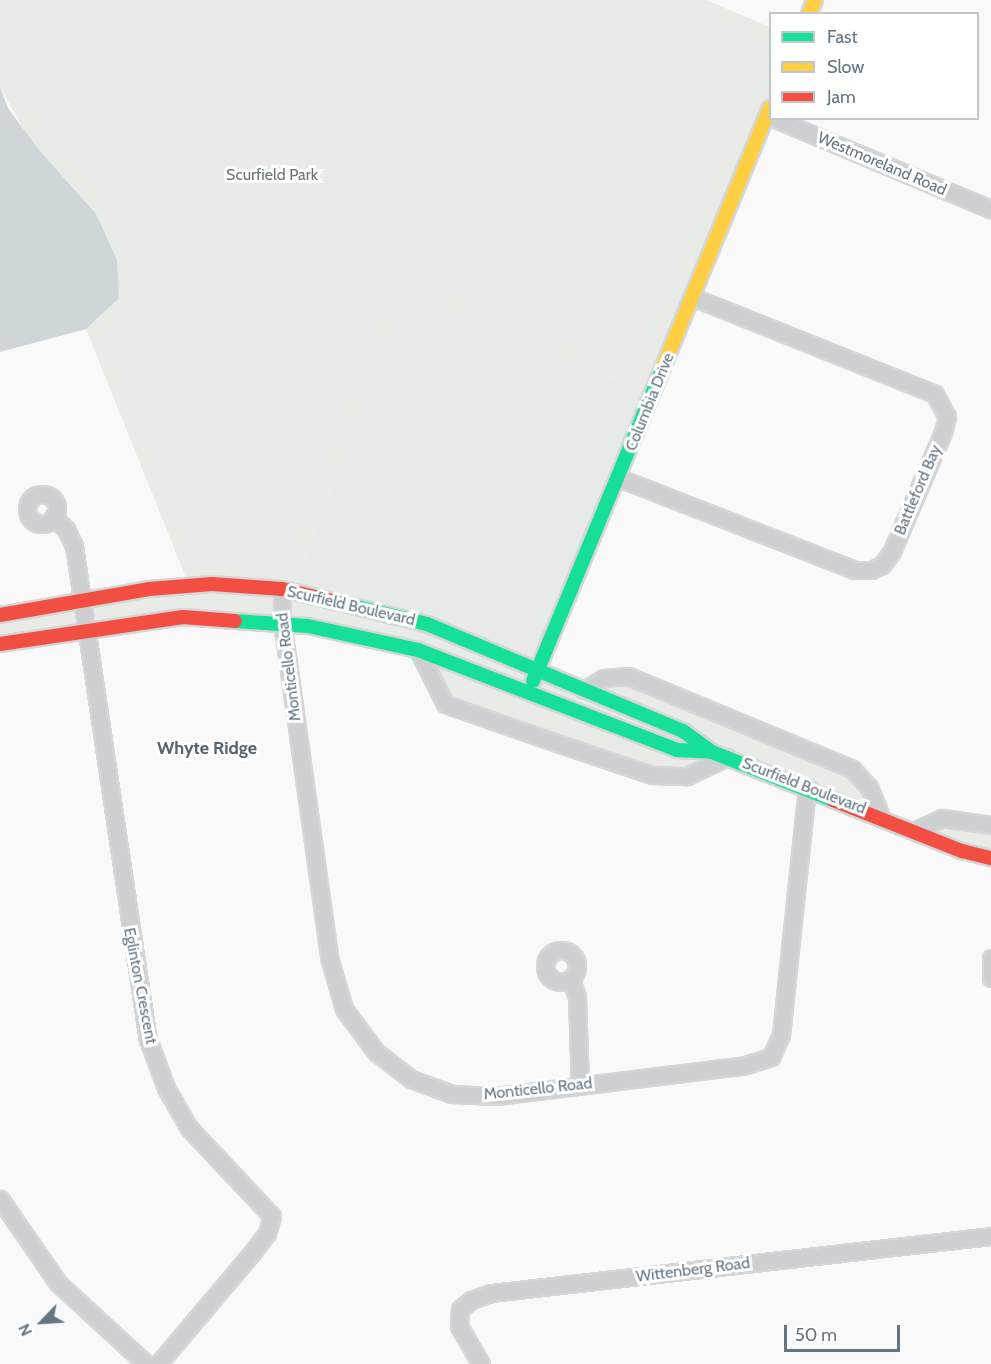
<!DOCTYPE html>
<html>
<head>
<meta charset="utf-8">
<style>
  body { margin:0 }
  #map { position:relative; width:991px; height:1364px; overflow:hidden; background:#f9f9f9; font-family:Cabin,sans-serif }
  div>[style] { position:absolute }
  .built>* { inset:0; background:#e8e9e9 }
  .green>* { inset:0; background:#e8ebe6 }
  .water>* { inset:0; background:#ced6d9 }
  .roads { filter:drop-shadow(2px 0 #d5d6d7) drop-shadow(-2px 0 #d5d6d7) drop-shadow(0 2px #d5d6d7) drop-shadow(0 -2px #d5d6d7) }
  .street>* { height:15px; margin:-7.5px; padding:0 7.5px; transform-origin:7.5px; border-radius:7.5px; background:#cecfd0 }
  .street>.ring { margin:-7.5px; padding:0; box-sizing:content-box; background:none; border:15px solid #cecfd0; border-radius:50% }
  .fast>* { height:14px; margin:-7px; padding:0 7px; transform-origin:7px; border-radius:7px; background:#16e098 }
  .slow>* { height:14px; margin:-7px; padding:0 7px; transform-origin:7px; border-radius:7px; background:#ffcf43 }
  .jam>* { height:14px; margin:-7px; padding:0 7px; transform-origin:7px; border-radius:7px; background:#f24e42 }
  span { translate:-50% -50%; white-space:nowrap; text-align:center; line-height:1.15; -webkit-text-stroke:6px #fff; paint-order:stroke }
  .street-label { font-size:16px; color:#657683 }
  .park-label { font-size:16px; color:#687a64 }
  .neighbourhood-label { font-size:18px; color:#57646e; font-weight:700 }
  .legend { position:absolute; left:769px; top:12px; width:210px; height:108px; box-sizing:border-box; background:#fff; border:2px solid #c1c8cd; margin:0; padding:8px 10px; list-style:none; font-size:18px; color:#657683 }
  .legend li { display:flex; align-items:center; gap:12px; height:30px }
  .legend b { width:30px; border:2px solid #c1c8cd }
  .north { position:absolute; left:12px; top:1292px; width:60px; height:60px; -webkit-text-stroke:4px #fff; paint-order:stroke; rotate:245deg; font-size:16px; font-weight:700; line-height:24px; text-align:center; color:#657683 }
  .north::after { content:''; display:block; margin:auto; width:21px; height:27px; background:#657683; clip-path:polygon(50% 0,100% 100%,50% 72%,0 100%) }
  .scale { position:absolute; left:784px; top:1325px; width:116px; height:27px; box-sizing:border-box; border:3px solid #657683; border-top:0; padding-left:8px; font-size:18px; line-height:21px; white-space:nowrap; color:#657683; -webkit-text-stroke:4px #fff; paint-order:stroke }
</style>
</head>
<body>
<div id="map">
  <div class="built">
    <div style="clip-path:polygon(404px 290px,652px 395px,537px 669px,294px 589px)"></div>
  </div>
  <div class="green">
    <div style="clip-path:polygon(0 0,706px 0,770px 27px,770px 108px,652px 395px,404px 291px,294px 589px,349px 602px,584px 690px,628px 676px,852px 769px,881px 816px,727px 757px,687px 776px,652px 775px,445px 704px,417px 650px,183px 617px,0 644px,0 615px,189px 585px,86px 329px,119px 298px,0 87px)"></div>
    <div style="clip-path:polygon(942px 818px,991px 825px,991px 858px,916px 830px)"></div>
  </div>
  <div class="water">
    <div style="clip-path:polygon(0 87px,8px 108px,39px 150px,96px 214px,117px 260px,119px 298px,86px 329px,0 352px)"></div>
  </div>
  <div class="roads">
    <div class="street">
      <div style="left:773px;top:118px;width:236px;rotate:22.7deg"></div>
      <div style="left:619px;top:478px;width:253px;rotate:21.3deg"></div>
      <div style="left:855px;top:570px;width:16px"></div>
      <div style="left:871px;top:570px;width:12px;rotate:-24deg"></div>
      <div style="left:882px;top:565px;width:17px;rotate:-54deg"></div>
      <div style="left:892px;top:551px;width:129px;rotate:-66.8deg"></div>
      <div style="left:943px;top:432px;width:16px;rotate:-75deg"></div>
      <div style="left:947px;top:417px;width:26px;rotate:-118deg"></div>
      <div style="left:935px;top:394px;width:261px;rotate:-158.2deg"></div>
      <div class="ring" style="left:27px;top:494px;width:15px;height:15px"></div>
      <div style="left:53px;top:517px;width:18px;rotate:43deg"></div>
      <div style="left:66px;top:529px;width:19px;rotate:65deg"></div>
      <div style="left:74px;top:546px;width:499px;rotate:81.5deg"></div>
      <div style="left:148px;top:1039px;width:52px;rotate:69.8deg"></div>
      <div style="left:166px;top:1088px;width:46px;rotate:60.1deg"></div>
      <div style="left:189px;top:1128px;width:121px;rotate:46.7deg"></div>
      <div style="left:272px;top:1216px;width:18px;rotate:106deg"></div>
      <div style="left:267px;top:1233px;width:26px;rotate:127deg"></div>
      <div style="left:251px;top:1254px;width:144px;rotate:130.2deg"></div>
      <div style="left:282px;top:589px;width:32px;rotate:90deg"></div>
      <div style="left:282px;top:621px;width:339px;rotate:82deg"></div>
      <div style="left:329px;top:957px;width:54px;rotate:73.9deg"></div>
      <div style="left:344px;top:1009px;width:54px;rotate:53.3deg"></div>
      <div style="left:376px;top:1052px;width:44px;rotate:37.6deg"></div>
      <div style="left:411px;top:1079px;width:44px;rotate:20.1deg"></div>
      <div style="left:452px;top:1094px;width:44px;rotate:2.6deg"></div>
      <div style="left:496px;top:1096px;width:248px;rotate:-7deg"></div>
      <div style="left:742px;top:1066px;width:30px;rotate:-17deg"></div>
      <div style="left:771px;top:1057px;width:24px;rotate:-66deg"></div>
      <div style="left:781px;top:1035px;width:249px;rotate:-84deg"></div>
      <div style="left:418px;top:650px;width:60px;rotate:63.4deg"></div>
      <div style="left:445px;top:704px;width:103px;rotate:19.3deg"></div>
      <div style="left:542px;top:738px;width:116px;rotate:18.6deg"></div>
      <div style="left:652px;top:775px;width:35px;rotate:2deg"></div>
      <div style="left:687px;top:776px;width:44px;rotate:-25.4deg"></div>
      <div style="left:584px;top:690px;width:23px;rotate:-31deg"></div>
      <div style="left:604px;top:678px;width:24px;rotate:-5deg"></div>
      <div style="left:628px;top:676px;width:243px;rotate:22.5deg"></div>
      <div style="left:852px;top:769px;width:25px;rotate:47deg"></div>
      <div style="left:869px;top:787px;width:31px;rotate:68deg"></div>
      <div style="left:916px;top:830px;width:29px;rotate:-25deg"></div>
      <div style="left:942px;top:818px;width:49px;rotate:8.1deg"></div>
      <div class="ring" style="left:545px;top:950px;width:17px;height:17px"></div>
      <div style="left:991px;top:958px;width:20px;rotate:90deg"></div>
      <div style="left:571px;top:979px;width:19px;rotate:72deg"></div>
      <div style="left:577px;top:997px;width:89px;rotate:88.1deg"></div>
      <div style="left:0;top:1199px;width:102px;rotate:55.4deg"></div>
      <div style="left:58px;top:1283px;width:120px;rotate:42.6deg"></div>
      <div style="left:481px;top:1364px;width:44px;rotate:-120.1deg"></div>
      <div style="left:459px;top:1326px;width:17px;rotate:-87deg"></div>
      <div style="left:460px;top:1309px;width:14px;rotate:-39deg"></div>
      <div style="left:471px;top:1300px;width:21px;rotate:-19deg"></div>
      <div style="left:491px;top:1293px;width:503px;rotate:-6.5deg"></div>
    </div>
    <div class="fast">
      <div style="left:336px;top:602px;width:94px;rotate:13.6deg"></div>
      <div style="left:427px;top:624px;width:277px;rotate:22.7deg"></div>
      <div style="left:683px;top:731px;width:36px;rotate:36deg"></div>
      <div style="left:235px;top:621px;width:73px;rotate:3.9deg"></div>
      <div style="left:308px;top:626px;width:113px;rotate:12.3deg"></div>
      <div style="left:418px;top:650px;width:278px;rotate:21.1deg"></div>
      <div style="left:677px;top:750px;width:35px;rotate:3deg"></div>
      <div style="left:712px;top:752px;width:130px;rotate:21.6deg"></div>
      <div style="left:533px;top:681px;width:340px;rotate:-67.5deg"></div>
    </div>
    <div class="slow">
      <div style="left:809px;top:14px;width:15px;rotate:-67deg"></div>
      <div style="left:663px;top:367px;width:280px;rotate:-67.6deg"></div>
    </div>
    <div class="jam">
      <div style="left:0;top:615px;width:151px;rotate:-9.9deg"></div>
      <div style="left:149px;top:589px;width:63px;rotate:-4.5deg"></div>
      <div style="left:212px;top:584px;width:70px;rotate:4.1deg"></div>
      <div style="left:282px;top:589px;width:56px;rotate:13.5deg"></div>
      <div style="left:0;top:644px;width:185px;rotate:-8.4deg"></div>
      <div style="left:183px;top:617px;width:52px;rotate:4.4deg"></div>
      <div style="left:833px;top:800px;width:139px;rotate:21.6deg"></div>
      <div style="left:962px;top:851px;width:30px;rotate:14deg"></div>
    </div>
  </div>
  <div class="street-label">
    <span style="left:882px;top:164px;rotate:23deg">Westmoreland Road</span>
    <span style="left:650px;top:402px;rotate:-68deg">Columbia Drive</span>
    <span style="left:918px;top:490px;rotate:-67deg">Battleford Bay</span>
    <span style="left:351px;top:606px;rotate:13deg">Scurfield Boulevard</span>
    <span style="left:289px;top:667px;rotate:-97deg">Monticello Road</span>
    <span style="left:804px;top:786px;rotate:21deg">Scurfield Boulevard</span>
    <span style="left:140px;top:986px;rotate:79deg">Eglinton Crescent</span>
    <span style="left:538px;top:1089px;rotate:-6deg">Monticello Road</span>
    <span style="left:693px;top:1270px;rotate:-7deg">Wittenberg Road</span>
  </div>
  <div class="park-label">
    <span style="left:272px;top:175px">Scurfield Park</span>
  </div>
  <div class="neighbourhood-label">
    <span style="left:207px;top:748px">Whyte Ridge</span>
  </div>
  <ul class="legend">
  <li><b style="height:8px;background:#16e098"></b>Fast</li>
  <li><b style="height:8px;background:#ffcf43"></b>Slow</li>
  <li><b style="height:8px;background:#f24e42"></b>Jam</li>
  </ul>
  <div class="north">N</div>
  <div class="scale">50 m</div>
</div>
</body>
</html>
